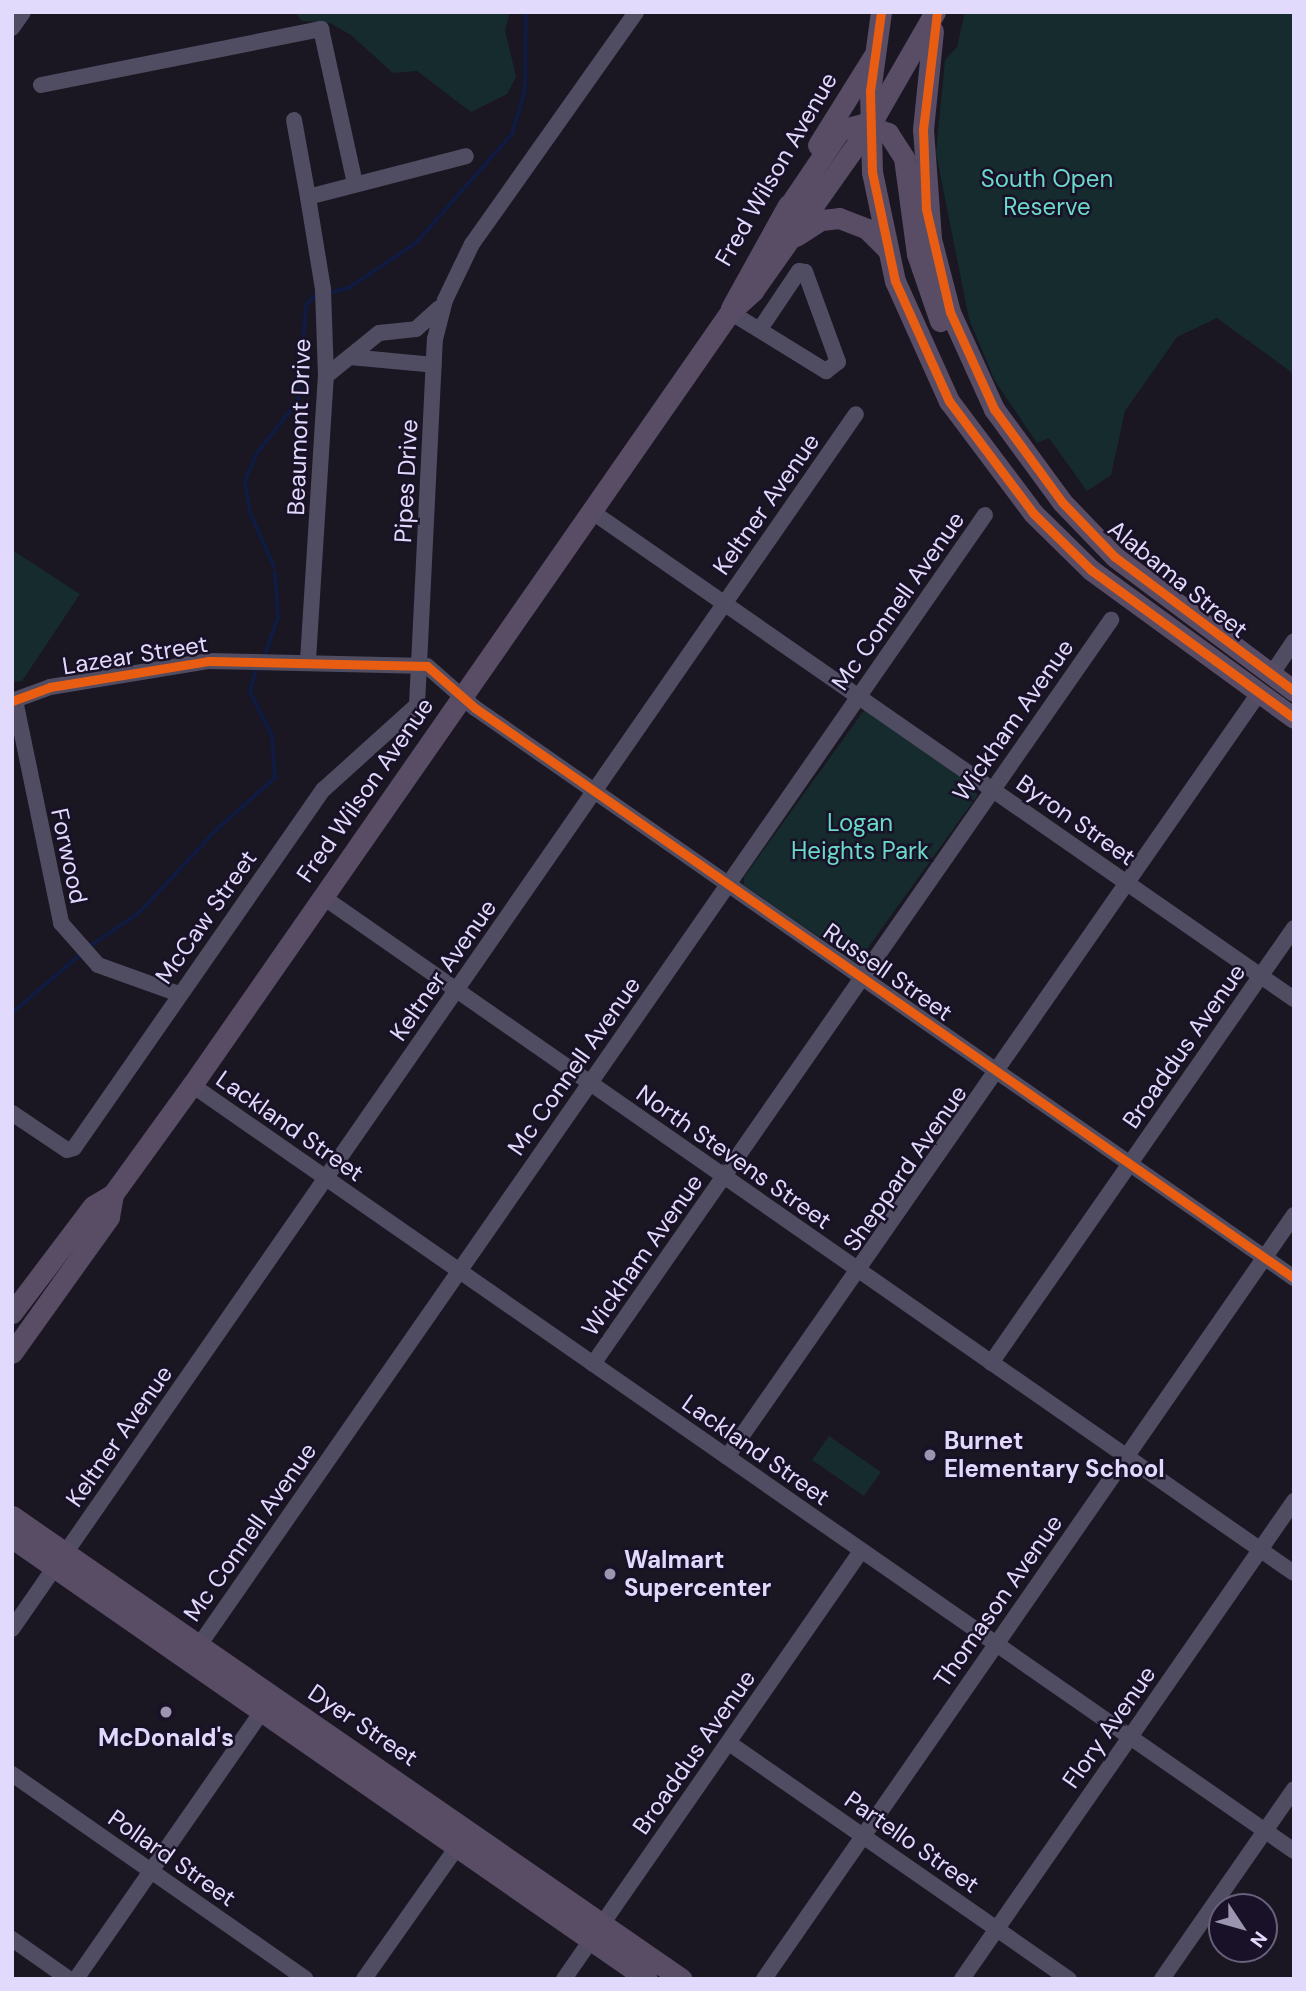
<!DOCTYPE html>
<html>
<head>
<meta charset="utf-8">
<style>
  body { margin:0 }
  #map { position:relative; width:1306px; height:1991px; overflow:hidden; background:#1a1622; font-family:"DM Sans",sans-serif }
  div>[style] { position:absolute }
  .green>* { inset:0; background:#162b2e }
  .stream>* { height:3.5px; margin:-1.75px; padding:0 1.75px; transform-origin:1.75px; border-radius:1.75px; background:#0f1b40 }
  .minor>* { height:16px; margin:-8px; padding:0 8px; transform-origin:8px; border-radius:8px; background:#504c62 }
  .major>* { height:21px; margin:-10.5px; padding:0 10.5px; transform-origin:10.5px; border-radius:10.5px; background:#594d66 }
  .cycleway>* { height:9px; margin:-4.5px; padding:0 4.5px; transform-origin:4.5px; border-radius:4.5px; background:#e95d12 }
  .dots>* { width:19px; height:19px; translate:-50% -50%; box-sizing:border-box; border:4px solid #181127; border-radius:50% }
  span { translate:-50% -50%; white-space:nowrap; text-align:center; line-height:1.15; -webkit-text-stroke:5px #181127; paint-order:stroke }
  .street-label { font-size:24px; color:#e2dafc }
  .park-label { font-size:24px; color:#6ad8ca }
  .poi-label { font-size:24px; color:#e2dafc; font-weight:700 }
  .left { translate:0 -50%; text-align:left }
  .frame { position:absolute; inset:0; border:14px solid #e2dafc; pointer-events:none }
  .north { position:absolute; left:1208px; top:1893px; width:70px; height:70px; box-sizing:border-box; background:#181127; border:2px solid #69617c; border-radius:50%; rotate:126deg; font-size:19px; font-weight:700; line-height:28px; text-align:center; color:#e2dafc }
  .north::after { content:''; display:block; margin:auto; width:24px; height:32px; background:#9c95b0; clip-path:polygon(50% 0,100% 100%,50% 72%,0 100%) }
</style>
</head>
<body>
<div id="map">
  <div class="green">
    <div style="clip-path:polygon(295px 12px,510px 12px,505px 30px,516px 77px,507px 94px,471px 112px,417px 71px,393px 73px,351px 35px,330px 23px,302px 21px)"></div>
    <div style="clip-path:polygon(965px 12px,1294px 12px,1294px 374px,1217px 318px,1177px 337px,1125px 411px,1111px 475px,1087px 491px,1049px 438px,1037px 443px,995px 381px,969px 319px,936px 153px,945px 60px,957px 47px)"></div>
    <div style="clip-path:polygon(12px 550px,80px 594px,22px 681px,12px 682px)"></div>
    <div style="clip-path:polygon(865px 709px,976px 788px,977px 796px,857px 963px,744px 885px,744px 877px)"></div>
    <div style="clip-path:polygon(829px 1436px,881px 1472px,864px 1496px,812px 1460px)"></div>
  </div>
  <div class="stream">
    <div style="left:332px;top:292px;width:17px;rotate:-13deg"></div>
    <div style="left:349px;top:288px;width:81px;rotate:-33.9deg"></div>
    <div style="left:416px;top:243px;width:145px;rotate:-48.6deg"></div>
    <div style="left:512px;top:134px;width:46px;rotate:-73.5deg"></div>
    <div style="left:525px;top:90px;width:78px;rotate:-89.3deg"></div>
    <div style="left:274px;top:567px;width:59px;rotate:-114deg"></div>
    <div style="left:250px;top:513px;width:32px;rotate:-99deg"></div>
    <div style="left:245px;top:481px;width:30px;rotate:-67deg"></div>
    <div style="left:257px;top:453px;width:66px;rotate:-51.7deg"></div>
    <div style="left:298px;top:401px;width:96px;rotate:-85.2deg"></div>
    <div style="left:306px;top:305px;width:14px;rotate:-45deg"></div>
    <div style="left:265px;top:655px;width:39px;rotate:-71deg"></div>
    <div style="left:278px;top:618px;width:45px;rotate:-93.8deg"></div>
    <div style="left:89px;top:947px;width:60px;rotate:-34.2deg"></div>
    <div style="left:139px;top:913px;width:113px;rotate:-47.1deg"></div>
    <div style="left:216px;top:830px;width:79px;rotate:-41.4deg"></div>
    <div style="left:275px;top:778px;width:42px;rotate:-94.1deg"></div>
    <div style="left:272px;top:736px;width:49px;rotate:-116.6deg"></div>
    <div style="left:250px;top:692px;width:23px;rotate:-75deg"></div>
    <div style="left:12px;top:1013px;width:91px;rotate:-40.5deg"></div>
  </div>
  <div class="minor">
    <div style="left:12px;top:28px;width:19px;rotate:-55deg"></div>
    <div style="left:41px;top:85px;width:286px;rotate:-11.3deg"></div>
    <div style="left:321px;top:29px;width:158px;rotate:77.6deg"></div>
    <div style="left:294px;top:120px;width:78px;rotate:79.7deg"></div>
    <div style="left:730px;top:312px;width:113px;rotate:31.6deg"></div>
    <div style="left:826px;top:371px;width:15px;rotate:-37deg"></div>
    <div style="left:838px;top:362px;width:96px;rotate:-110.1deg"></div>
    <div style="left:805px;top:272px;width:6px;rotate:-171deg"></div>
    <div style="left:799px;top:271px;width:70px;rotate:123.9deg"></div>
    <div style="left:350px;top:357px;width:84px;rotate:5.4deg"></div>
    <div style="left:326px;top:376px;width:68px;rotate:-39.1deg"></div>
    <div style="left:379px;top:333px;width:37px;rotate:-6deg"></div>
    <div style="left:416px;top:329px;width:31px;rotate:-42deg"></div>
    <div style="left:591px;top:511px;width:856px;rotate:34.77deg"></div>
    <div style="left:308px;top:660px;width:285px;rotate:-86.4deg"></div>
    <div style="left:326px;top:376px;width:87px;rotate:-92deg"></div>
    <div style="left:323px;top:289px;width:93px;rotate:-99.3deg"></div>
    <div style="left:308px;top:197px;width:163px;rotate:-14.5deg"></div>
    <div style="left:1271px;top:675px;width:41px;rotate:-55.9deg"></div>
    <div style="left:15px;top:700px;width:228px;rotate:78.3deg"></div>
    <div style="left:61px;top:923px;width:56px;rotate:48.6deg"></div>
    <div style="left:98px;top:965px;width:86px;rotate:19.7deg"></div>
    <div style="left:12px;top:701px;width:40px;rotate:-20.2deg"></div>
    <div style="left:50px;top:687px;width:160px;rotate:-9.3deg"></div>
    <div style="left:208px;top:661px;width:219px;rotate:1.3deg"></div>
    <div style="left:427px;top:666px;width:64px;rotate:41.2deg"></div>
    <div style="left:475px;top:708px;width:998px;rotate:34.84deg"></div>
    <div style="left:323px;top:897px;width:1183px;rotate:34.85deg"></div>
    <div style="left:192px;top:1085px;width:1342px;rotate:34.8deg"></div>
    <div style="left:12px;top:1113px;width:66px;rotate:33.9deg"></div>
    <div style="left:67px;top:1150px;width:7px;rotate:-16deg"></div>
    <div style="left:74px;top:1148px;width:436px;rotate:-55.2deg"></div>
    <div style="left:323px;top:790px;width:127px;rotate:-42.1deg"></div>
    <div style="left:417px;top:705px;width:366px;rotate:-87.2deg"></div>
    <div style="left:435px;top:339px;width:40px;rotate:-75.6deg"></div>
    <div style="left:445px;top:300px;width:62px;rotate:-64.3deg"></div>
    <div style="left:472px;top:244px;width:284px;rotate:-54.7deg"></div>
    <div style="left:991px;top:1363px;width:530px;rotate:-55.14deg"></div>
    <div style="left:593px;top:1364px;width:907px;rotate:-55.15deg"></div>
    <div style="left:727px;top:1457px;width:931px;rotate:-55.15deg"></div>
    <div style="left:66px;top:1552px;width:1385px;rotate:-55.23deg"></div>
    <div style="left:12px;top:1629px;width:75px;rotate:-55.3deg"></div>
    <div style="left:200px;top:1644px;width:1375px;rotate:-55.19deg"></div>
    <div style="left:729px;top:1743px;width:414px;rotate:34.8deg"></div>
    <div style="left:12px;top:1774px;width:358px;rotate:34.9deg"></div>
    <div style="left:12px;top:1939px;width:70px;rotate:35.1deg"></div>
    <div style="left:76px;top:1979px;width:326px;rotate:-55.2deg"></div>
    <div style="left:364px;top:1979px;width:161px;rotate:-54.8deg"></div>
    <div style="left:564px;top:1979px;width:521px;rotate:-55.24deg"></div>
    <div style="left:764px;top:1979px;width:930px;rotate:-55.25deg"></div>
    <div style="left:962px;top:1979px;width:582px;rotate:-55.22deg"></div>
    <div style="left:1162px;top:1979px;width:231px;rotate:-55.2deg"></div>
  </div>
  <div class="major">
    <div style="left:881px;top:12px;width:80px;rotate:97.9deg"></div>
    <div style="left:870px;top:91px;width:81px;rotate:88.6deg"></div>
    <div style="left:872px;top:172px;width:111px;rotate:78.1deg"></div>
    <div style="left:895px;top:281px;width:132px;rotate:65.8deg"></div>
    <div style="left:949px;top:401px;width:140px;rotate:53.1deg"></div>
    <div style="left:1033px;top:513px;width:81px;rotate:44.5deg"></div>
    <div style="left:1091px;top:570px;width:251px;rotate:36.1deg"></div>
    <div style="left:933px;top:31px;width:99px;rotate:95.8deg"></div>
    <div style="left:923px;top:129px;width:110px;rotate:85.8deg"></div>
    <div style="left:931px;top:239px;width:75px;rotate:75.4deg"></div>
    <div style="left:950px;top:312px;width:107px;rotate:65.6deg"></div>
    <div style="left:994px;top:409px;width:115px;rotate:53.8deg"></div>
    <div style="left:1062px;top:502px;width:76px;rotate:46.1deg"></div>
    <div style="left:1115px;top:557px;width:224px;rotate:36.8deg"></div>
    <div style="left:818px;top:145px;width:104px;rotate:-58deg"></div>
    <div style="left:782px;top:216px;width:104px;rotate:-56deg"></div>
    <div style="left:840px;top:130px;width:24px;rotate:-15deg"></div>
    <div style="left:863px;top:124px;width:27px;rotate:20deg"></div>
    <div style="left:888px;top:133px;width:30px;rotate:57deg"></div>
    <div style="left:904px;top:158px;width:97px;rotate:82.3deg"></div>
    <div style="left:917px;top:254px;width:71px;rotate:71.1deg"></div>
    <div style="left:796px;top:236px;width:30px;rotate:-33deg"></div>
    <div style="left:821px;top:220px;width:18px;rotate:-6deg"></div>
    <div style="left:839px;top:218px;width:30px;rotate:21deg"></div>
    <div style="left:867px;top:229px;width:28px;rotate:45deg"></div>
    <div style="left:731px;top:308px;width:118px;rotate:-61deg"></div>
    <div style="left:12px;top:1313px;width:134px;rotate:-52.9deg"></div>
    <div style="left:93px;top:1206px;width:23px;rotate:-31deg"></div>
    <div style="left:113px;top:1194px;width:135px;rotate:-54.1deg"></div>
    <div style="left:192px;top:1085px;width:942px;rotate:-55.16deg"></div>
    <div style="left:730px;top:312px;width:31px;rotate:-42deg"></div>
    <div style="left:753px;top:291px;width:203px;rotate:-54.8deg"></div>
    <div style="left:870px;top:125px;width:130px;rotate:-60.1deg"></div>
    <div style="left:12px;top:1353px;width:167px;rotate:-54.5deg"></div>
    <div style="left:109px;top:1217px;width:23px;rotate:-80deg"></div>
    <div style="left:12px;top:1516px;width:814px;rotate:34.65deg"></div>
    <div style="left:12px;top:1538px;width:773px;rotate:34.78deg"></div>
  </div>
  <div class="cycleway">
    <div style="left:881px;top:12px;width:80px;rotate:97.9deg"></div>
    <div style="left:870px;top:91px;width:81px;rotate:88.6deg"></div>
    <div style="left:872px;top:172px;width:111px;rotate:78.1deg"></div>
    <div style="left:895px;top:281px;width:132px;rotate:65.8deg"></div>
    <div style="left:949px;top:401px;width:140px;rotate:53.1deg"></div>
    <div style="left:1033px;top:513px;width:81px;rotate:44.5deg"></div>
    <div style="left:1091px;top:570px;width:251px;rotate:36.1deg"></div>
    <div style="left:937px;top:12px;width:118px;rotate:96.8deg"></div>
    <div style="left:923px;top:129px;width:80px;rotate:87.9deg"></div>
    <div style="left:926px;top:209px;width:106px;rotate:76.9deg"></div>
    <div style="left:950px;top:312px;width:107px;rotate:65.6deg"></div>
    <div style="left:994px;top:409px;width:115px;rotate:53.8deg"></div>
    <div style="left:1062px;top:502px;width:76px;rotate:46.1deg"></div>
    <div style="left:1115px;top:557px;width:224px;rotate:36.8deg"></div>
    <div style="left:12px;top:701px;width:40px;rotate:-20.2deg"></div>
    <div style="left:50px;top:687px;width:160px;rotate:-9.3deg"></div>
    <div style="left:208px;top:661px;width:219px;rotate:1.3deg"></div>
    <div style="left:427px;top:666px;width:64px;rotate:41.2deg"></div>
    <div style="left:475px;top:708px;width:998px;rotate:34.84deg"></div>
  </div>
  <div class="dots">
    <div style="left:930px;top:1455px;background:#9c95b0"></div>
    <div style="left:610px;top:1574px;background:#9c95b0"></div>
    <div style="left:166px;top:1712px;background:#9c95b0"></div>
  </div>
  <div class="street-label">
    <span style="left:776px;top:169px;rotate:-60deg">Fred Wilson Avenue</span>
    <span style="left:299px;top:427px;rotate:-88deg">Beaumont Drive</span>
    <span style="left:406px;top:481px;rotate:-87deg">Pipes Drive</span>
    <span style="left:766px;top:504px;rotate:-55deg">Keltner Avenue</span>
    <span style="left:1178px;top:579px;rotate:39deg">Alabama Street</span>
    <span style="left:898px;top:601px;rotate:-55deg">Mc Connell Avenue</span>
    <span style="left:135px;top:655px;rotate:-9deg">Lazear Street</span>
    <span style="left:1013px;top:720px;rotate:-55deg">Wickham Avenue</span>
    <span style="left:365px;top:790px;rotate:-55deg">Fred Wilson Avenue</span>
    <span style="left:1076px;top:820px;rotate:35deg">Byron Street</span>
    <span style="left:69px;top:856px;rotate:78deg">Forwood</span>
    <span style="left:206px;top:917px;rotate:-55deg">McCaw Street</span>
    <span style="left:443px;top:970px;rotate:-55deg">Keltner Avenue</span>
    <span style="left:888px;top:972px;rotate:35deg">Russell Street</span>
    <span style="left:1184px;top:1046px;rotate:-55deg">Broaddus Avenue</span>
    <span style="left:574px;top:1066px;rotate:-55deg">Mc Connell Avenue</span>
    <span style="left:290px;top:1126px;rotate:35deg">Lackland Street</span>
    <span style="left:734px;top:1157px;rotate:35deg">North Stevens Street</span>
    <span style="left:905px;top:1168px;rotate:-55deg">Sheppard Avenue</span>
    <span style="left:642px;top:1255px;rotate:-55deg">Wickham Avenue</span>
    <span style="left:119px;top:1436px;rotate:-55deg">Keltner Avenue</span>
    <span style="left:756px;top:1450px;rotate:35deg">Lackland Street</span>
    <span style="left:250px;top:1532px;rotate:-55deg">Mc Connell Avenue</span>
    <span style="left:998px;top:1601px;rotate:-55deg">Thomason Avenue</span>
    <span style="left:363px;top:1725px;rotate:34deg">Dyer Street</span>
    <span style="left:1109px;top:1727px;rotate:-55deg">Flory Avenue</span>
    <span style="left:694px;top:1752px;rotate:-55deg">Broaddus Avenue</span>
    <span style="left:912px;top:1842px;rotate:35deg">Partello Street</span>
    <span style="left:172px;top:1858px;rotate:35deg">Pollard Street</span>
  </div>
  <div class="park-label">
    <span style="left:1047px;top:193px">South Open<br>Reserve</span>
    <span style="left:860px;top:837px">Logan<br>Heights Park</span>
  </div>
  <div class="poi-label">
    <span class="left" style="left:944px;top:1455px">Burnet<br>Elementary School</span>
    <span class="left" style="left:624px;top:1574px">Walmart<br>Supercenter</span>
    <span style="left:166px;top:1738px">McDonald's</span>
  </div>
  <div class="frame"></div>
  <div class="north">N</div>
</div>
</body>
</html>
